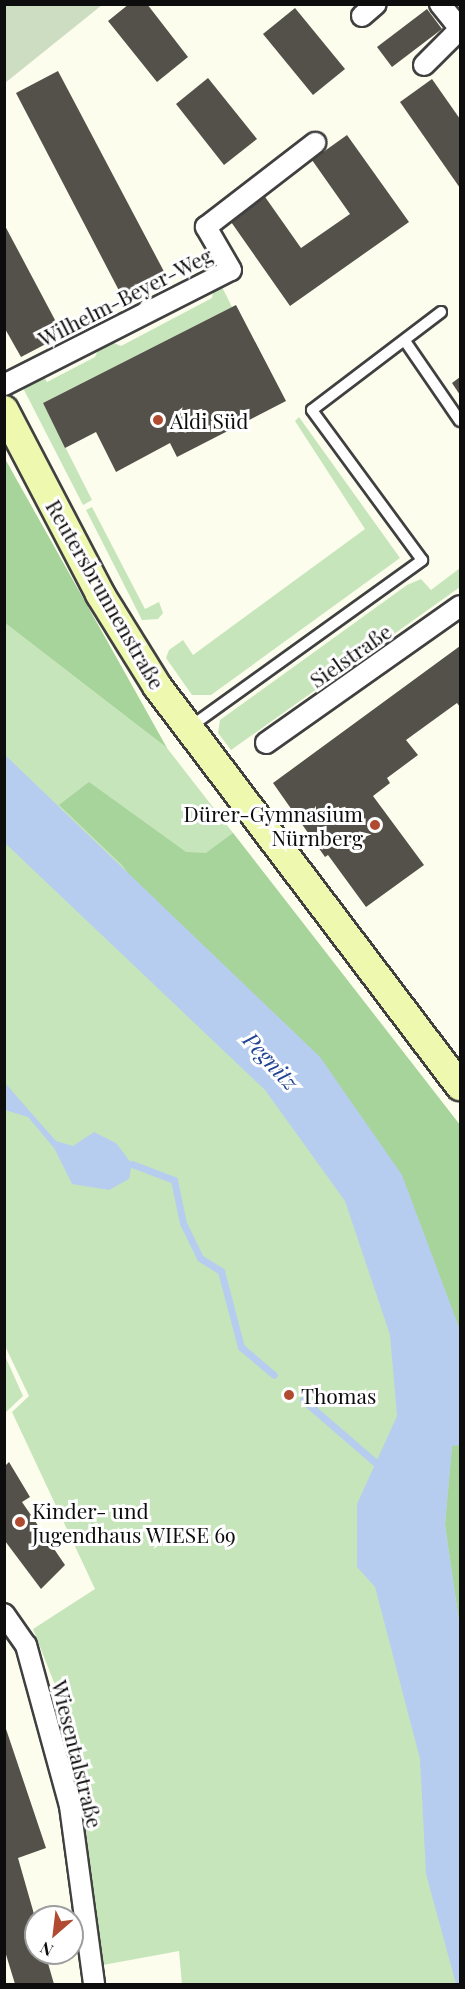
<!DOCTYPE html>
<html>
<head>
<meta charset="utf-8">
<style>
  body { margin:0 }
  #map { position:relative; width:465px; height:1989px; overflow:hidden; background:#fdfdee; font-family:"Playfair Display",serif }
  div>[style] { position:absolute }
  .green>* { inset:0; background:#c6e5ba }
  .forest>* { inset:0; background:#a7d49b }
  .cemetery>* { inset:0; background:#cdddc1 }
  .water>* { inset:0; background:#b7cdf0 }
  .stream>* { height:7px; margin:-3.5px; padding:0 3.5px; transform-origin:3.5px; border-radius:3.5px; background:#b7cdf0 }
  .building>* { inset:0; background:#54504a }
  .roads { filter:drop-shadow(2px 0 #404040) drop-shadow(-2px 0 #404040) drop-shadow(0 2px #404040) drop-shadow(0 -2px #404040) }
  .lane>* { height:10px; margin:-5px; padding:0 5px; transform-origin:5px; border-radius:5px; background:#fff }
  .street>* { height:20px; margin:-10px; padding:0 10px; transform-origin:10px; border-radius:10px; background:#fff }
  .secondary>* { height:28px; margin:-14px; padding:0 14px; transform-origin:14px; border-radius:14px; background:#eef8af }
  .dots>* { width:16px; height:16px; translate:-50% -50%; box-sizing:border-box; border:3px solid #fff; border-radius:50% }
  span { translate:-50% -50%; white-space:nowrap; text-align:center; line-height:1.15; -webkit-text-stroke:6px #fff; paint-order:stroke }
  .street-label { font-size:21px; color:#0d0d0d }
  .poi-label { font-size:21px; color:#0d0d0d }
  .left { translate:0 -50%; text-align:left }
  .right { translate:-100% -50%; text-align:right }
  .water-label { font-size:22px; color:#224593; font-style:italic }
  .frame { position:absolute; inset:0; border:6px solid #0d0d0d; pointer-events:none }
  .north { position:absolute; left:24px; top:1905px; width:60px; height:60px; box-sizing:border-box; background:#fff; border:2px solid #9e9e9e; border-radius:50%; rotate:208deg; font-size:16px; font-weight:700; line-height:24px; text-align:center; color:#0d0d0d }
  .north::after { content:''; display:block; margin:auto; width:21px; height:27px; background:#b04b31; clip-path:polygon(50% 0,100% 100%,50% 72%,0 100%) }
</style>
</head>
<body>
<div id="map">
  <div class="green">
    <div style="clip-path:polygon(221px 285px,232px 307px,43px 403px,92px 500px,83px 505px,22px 386px,43px 375px,47px 382px,95px 357px,100px 346px,109px 341px,121px 346px,212px 298px,214px 287px)"></div>
    <div style="clip-path:polygon(299px 417px,400px 558px,211px 695px,192px 695px,166px 658px,169px 650px,183px 640px,193px 655px,365px 529px,295px 421px)"></div>
    <div style="clip-path:polygon(92px 507px,145px 609px,159px 602px,163px 613px,158px 619px,142px 620px,86px 510px)"></div>
    <div style="clip-path:polygon(460px 568px,460px 587px,231px 750px,218px 733px,220px 720px,407px 585px,421px 579px,431px 590px)"></div>
    <div style="clip-path:polygon(5px 623px,167px 748px,460px 1125px,460px 1984px,182px 1984px,179px 1951px,103px 1965px,64px 1708px,33px 1629px,95px 1589px,12px 1412px,29px 1396px,5px 1346px)"></div>
    <div style="clip-path:polygon(5px 1356px,23px 1396px,5px 1413px,4px 1413px)"></div>
  </div>
  <div class="forest">
    <div style="clip-path:polygon(4px 457px,124px 671px,167px 748px,5px 623px)"></div>
    <div style="clip-path:polygon(89px 782px,186px 852px,206px 853px,233px 833px,460px 1125px,460px 1330px,122px 865px,59px 805px)"></div>
    <div style="clip-path:polygon(452px 1445px,460px 1445px,460px 1628px,445px 1525px)"></div>
  </div>
  <div class="cemetery">
    <div style="clip-path:polygon(5px 4px,102px 4px,102px 5px,5px 83px)"></div>
  </div>
  <div class="water">
    <div style="clip-path:polygon(4px 754px,320px 1057px,402px 1175px,460px 1330px,460px 1445px,452px 1446px,445px 1525px,460px 1628px,460px 1984px,456px 1984px,426px 1874px,420px 1759px,375px 1587px,357px 1567px,357px 1504px,397px 1416px,390px 1335px,345px 1201px,265px 1090px,5px 843px)"></div>
    <div style="clip-path:polygon(5px 1083px,56px 1141px,73px 1146px,94px 1132px,116px 1143px,132px 1164px,129px 1179px,109px 1190px,72px 1184px,54px 1148px,28px 1117px,5px 1110px)"></div>
  </div>
  <div class="stream">
    <div style="left:132px;top:1164px;width:45px;rotate:20.9deg"></div>
    <div style="left:174px;top:1180px;width:44px;rotate:78.2deg"></div>
    <div style="left:183px;top:1223px;width:39px;rotate:64deg"></div>
    <div style="left:200px;top:1258px;width:25px;rotate:32deg"></div>
    <div style="left:221px;top:1271px;width:79px;rotate:75.3deg"></div>
    <div style="left:241px;top:1347px;width:43px;rotate:40.3deg"></div>
    <div style="left:303px;top:1400px;width:106px;rotate:40.8deg"></div>
  </div>
  <div class="building">
    <div style="clip-path:polygon(129px 4px,147px 4px,188px 57px,157px 82px,108px 21px)"></div>
    <div style="clip-path:polygon(295px 8px,345px 69px,313px 95px,263px 34px)"></div>
    <div style="clip-path:polygon(427px 9px,442px 29px,392px 67px,377px 47px)"></div>
    <div style="clip-path:polygon(58px 71px,169px 281px,126px 304px,16px 93px)"></div>
    <div style="clip-path:polygon(208px 78px,257px 139px,224px 165px,176px 104px)"></div>
    <div style="clip-path:polygon(432px 79px,460px 119px,460px 188px,400px 102px)"></div>
    <div style="clip-path:polygon(347px 135px,409px 222px,290px 306px,229px 219px,263px 194px,301px 248px,350px 214px,312px 160px)"></div>
    <div style="clip-path:polygon(4px 224px,63px 335px,21px 357px,4px 327px)"></div>
    <div style="clip-path:polygon(236px 305px,286px 401px,177px 457px,170px 443px,116px 472px,96px 432px,65px 448px,43px 403px)"></div>
    <div style="clip-path:polygon(460px 377px,460px 395px,452px 383px)"></div>
    <div style="clip-path:polygon(460px 646px,460px 707px,457px 703px,406px 740px,418px 755px,387px 778px,390px 783px,373px 796px,424px 865px,366px 907px,328px 855px,325px 857px,273px 783px)"></div>
    <div style="clip-path:polygon(9px 1462px,30px 1497px,22px 1502px,65px 1565px,41px 1589px,5px 1541px,5px 1466px)"></div>
    <div style="clip-path:polygon(4px 1723px,46px 1848px,18px 1858px,36px 1921px,36px 1953px,45px 1953px,54px 1984px,15px 1984px,4px 1948px)"></div>
  </div>
  <div class="roads">
    <div class="lane">
      <div style="left:405px;top:341px;width:97px;rotate:55.5deg"></div>
      <div style="left:190px;top:727px;width:286px;rotate:-35.7deg"></div>
      <div style="left:422px;top:560px;width:186px;rotate:-126.3deg"></div>
      <div style="left:312px;top:410px;width:162px;rotate:-37.2deg"></div>
    </div>
    <div class="street">
      <div style="left:440px;top:4px;width:32px;rotate:51deg"></div>
      <div style="left:362px;top:16px;width:18px;rotate:-41deg"></div>
      <div style="left:424px;top:65px;width:49px;rotate:-45deg"></div>
      <div style="left:4px;top:385px;width:254px;rotate:-26.9deg"></div>
      <div style="left:231px;top:270px;width:50px;rotate:-120.2deg"></div>
      <div style="left:206px;top:227px;width:138px;rotate:-37.6deg"></div>
      <div style="left:266px;top:743px;width:237px;rotate:-35.2deg"></div>
      <div style="left:4px;top:1614px;width:38px;rotate:55deg"></div>
      <div style="left:26px;top:1645px;width:167px;rotate:74.7deg"></div>
      <div style="left:70px;top:1806px;width:180px;rotate:82.3deg"></div>
    </div>
    <div class="secondary">
      <div style="left:4px;top:410px;width:208px;rotate:62.4deg"></div>
      <div style="left:100px;top:594px;width:108px;rotate:58.2deg"></div>
      <div style="left:157px;top:686px;width:502px;rotate:52.86deg"></div>
    </div>
  </div>
  <div class="dots">
    <div style="left:158px;top:420px;background:#b04b31"></div>
    <div style="left:375px;top:825px;background:#b04b31"></div>
    <div style="left:289px;top:1395px;background:#b04b31"></div>
    <div style="left:20px;top:1522px;background:#b04b31"></div>
  </div>
  <div class="street-label">
    <span style="left:125px;top:296px;rotate:-27deg">Wilhelm-Beyer-Weg</span>
    <span style="left:106px;top:594px;rotate:60deg">Reutersbrunnenstraße</span>
    <span style="left:350px;top:655px;rotate:-35deg">Sielstraße</span>
    <span style="left:78px;top:1754px;rotate:76deg">Wiesentalstraße</span>
  </div>
  <div class="poi-label">
    <span class="left" style="left:170px;top:420px">Aldi Süd</span>
    <span class="right" style="left:363px;top:825px">Dürer-Gymnasium<br>Nürnberg</span>
    <span class="left" style="left:301px;top:1395px">Thomas</span>
    <span class="left" style="left:32px;top:1522px">Kinder- und<br>Jugendhaus WIESE 69</span>
  </div>
  <div class="water-label">
    <span style="left:271px;top:1061px;rotate:47deg">Pegnitz</span>
  </div>
  <div class="frame"></div>
  <div class="north">N</div>
</div>
</body>
</html>
